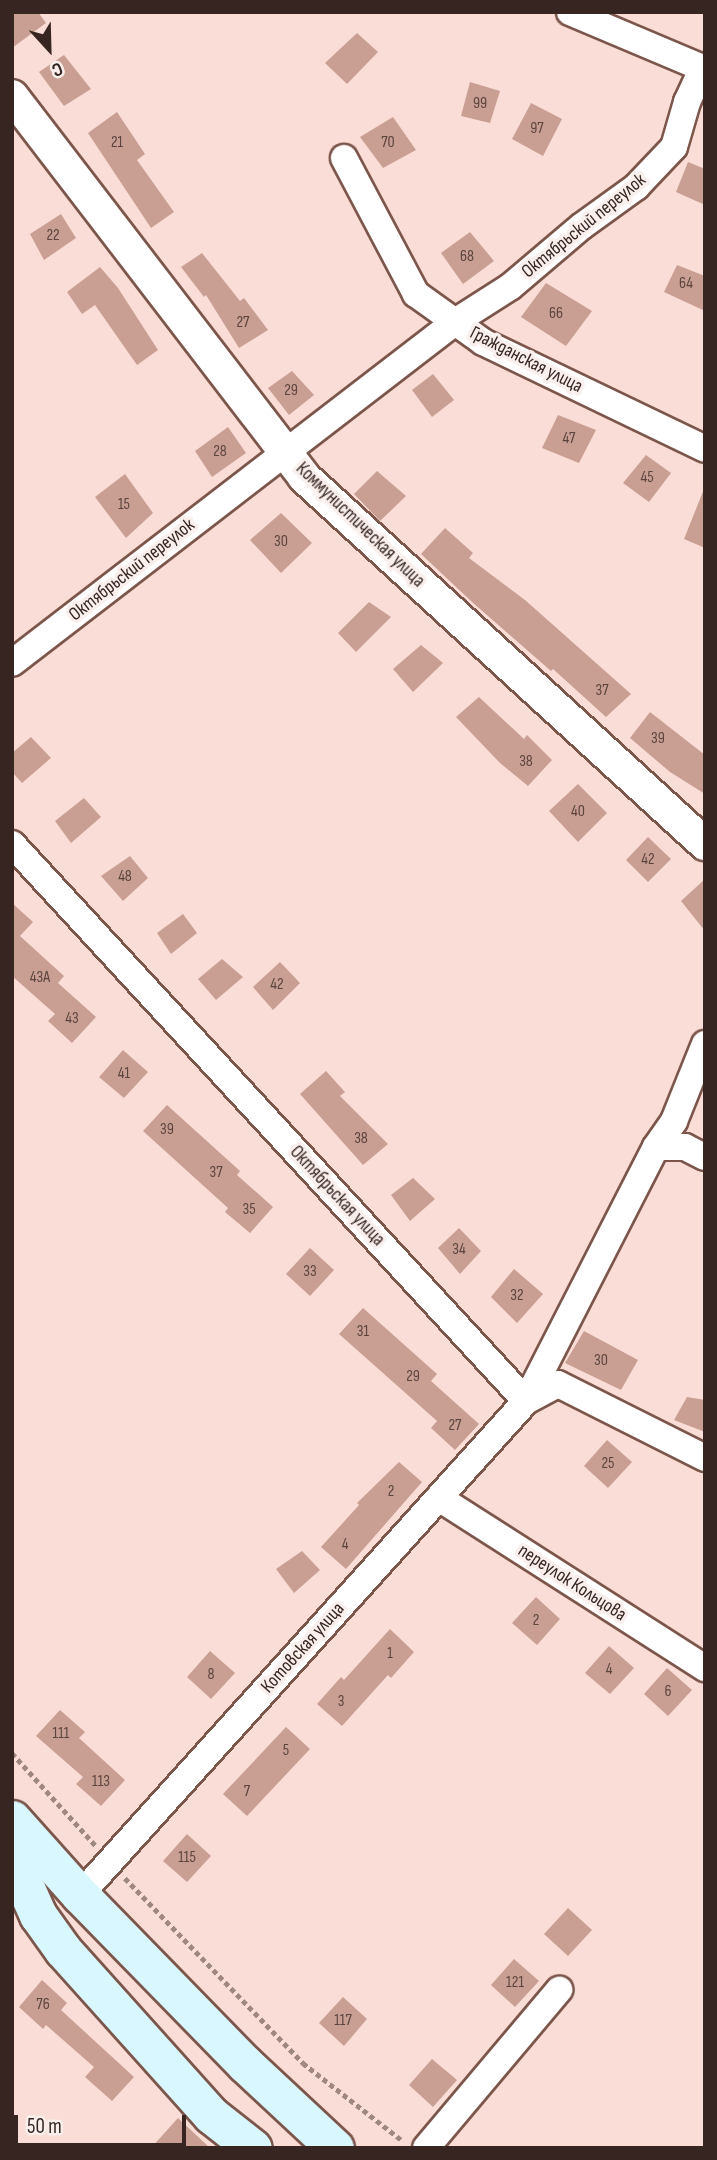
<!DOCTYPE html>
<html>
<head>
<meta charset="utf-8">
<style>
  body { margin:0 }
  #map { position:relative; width:717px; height:2160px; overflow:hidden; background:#f9ddd6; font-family:"Sofia Sans Condensed",sans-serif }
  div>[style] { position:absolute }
  .building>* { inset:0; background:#ca9f93 }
  .path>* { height:4.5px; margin-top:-2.25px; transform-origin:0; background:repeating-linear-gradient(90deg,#9f8882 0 5px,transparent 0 8.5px) }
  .roads { filter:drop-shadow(2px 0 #7c564b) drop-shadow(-2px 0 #7c564b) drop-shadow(0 2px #7c564b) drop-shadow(0 -2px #7c564b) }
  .minor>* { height:26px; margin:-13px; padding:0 13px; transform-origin:13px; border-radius:13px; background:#fff }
  .tertiary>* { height:32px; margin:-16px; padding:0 16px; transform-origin:16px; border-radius:16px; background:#fff }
  .secondary>* { height:37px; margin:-18.5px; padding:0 18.5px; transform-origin:18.5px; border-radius:18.5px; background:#d9f7fe }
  span { translate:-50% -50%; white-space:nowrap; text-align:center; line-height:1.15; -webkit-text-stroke:7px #f9efed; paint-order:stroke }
  .number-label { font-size:16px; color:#5b443e }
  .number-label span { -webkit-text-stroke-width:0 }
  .street-label { font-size:19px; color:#362521 }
  .frame { position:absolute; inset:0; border:14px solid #362521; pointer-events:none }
  .north { position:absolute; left:14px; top:14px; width:70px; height:70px; -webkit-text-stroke:5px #f9efed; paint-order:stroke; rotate:158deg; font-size:19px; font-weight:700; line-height:28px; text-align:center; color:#362521 }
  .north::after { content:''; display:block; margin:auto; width:24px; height:32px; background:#362521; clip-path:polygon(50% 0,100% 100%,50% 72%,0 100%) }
  .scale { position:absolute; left:14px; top:2115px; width:172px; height:32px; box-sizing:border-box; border:4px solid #362521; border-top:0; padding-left:9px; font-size:21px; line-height:24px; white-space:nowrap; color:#362521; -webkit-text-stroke:5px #f9efed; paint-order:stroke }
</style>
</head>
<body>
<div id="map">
  <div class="building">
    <div style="clip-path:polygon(12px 12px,38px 12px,46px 23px,12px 48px)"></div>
    <div style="clip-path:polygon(357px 33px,378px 52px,347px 84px,325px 63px)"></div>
    <div style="clip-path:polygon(64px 55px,91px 89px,64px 106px,39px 72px)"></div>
    <div style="clip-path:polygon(470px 82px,500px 91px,490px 123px,461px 116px)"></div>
    <div style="clip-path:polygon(531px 103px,562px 119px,543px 156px,512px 139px)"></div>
    <div style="clip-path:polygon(117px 112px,145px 154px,137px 160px,174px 212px,151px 228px,88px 133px)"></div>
    <div style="clip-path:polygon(393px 117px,416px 150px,383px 168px,360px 137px)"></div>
    <div style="clip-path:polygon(688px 162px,705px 169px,705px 205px,676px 192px)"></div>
    <div style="clip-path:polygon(61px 214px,76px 238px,44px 260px,30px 234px)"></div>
    <div style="clip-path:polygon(470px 232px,494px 261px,463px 284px,441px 253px)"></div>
    <div style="clip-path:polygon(202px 253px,240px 301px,244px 298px,268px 330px,239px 348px,206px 295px,204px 297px,181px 267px)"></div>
    <div style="clip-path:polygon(677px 265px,705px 276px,705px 311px,664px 292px)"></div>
    <div style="clip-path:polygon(100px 267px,118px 288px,158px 350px,137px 365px,95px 305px,82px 314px,67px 292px)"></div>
    <div style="clip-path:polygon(546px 283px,592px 311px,566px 346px,521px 317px)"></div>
    <div style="clip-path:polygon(292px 371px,314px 395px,289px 415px,268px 388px)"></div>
    <div style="clip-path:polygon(433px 374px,454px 400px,432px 417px,412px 390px)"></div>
    <div style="clip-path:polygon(558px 415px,596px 430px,579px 463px,542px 448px)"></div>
    <div style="clip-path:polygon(228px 427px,246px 453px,212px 477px,195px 451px)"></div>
    <div style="clip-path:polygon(646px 455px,671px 473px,649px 502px,623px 483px)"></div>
    <div style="clip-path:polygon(377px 471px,406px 496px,380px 521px,354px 494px)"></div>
    <div style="clip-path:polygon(125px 474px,153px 513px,126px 538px,95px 497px)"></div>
    <div style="clip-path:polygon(704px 489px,705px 489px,705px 548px,684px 539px)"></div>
    <div style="clip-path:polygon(281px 513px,312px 543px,281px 573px,250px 540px)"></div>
    <div style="clip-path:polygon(445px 528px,473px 553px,469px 558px,525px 600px,631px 694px,606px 717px,553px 669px,551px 671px,472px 602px,421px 554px)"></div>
    <div style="clip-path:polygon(369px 602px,391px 617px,356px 652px,338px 633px)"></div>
    <div style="clip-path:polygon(421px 645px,443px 663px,413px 692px,393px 669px)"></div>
    <div style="clip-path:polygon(479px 697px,524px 739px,527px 735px,552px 760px,528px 786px,500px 763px,456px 717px)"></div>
    <div style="clip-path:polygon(650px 712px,705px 755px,705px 794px,670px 772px,630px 738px)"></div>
    <div style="clip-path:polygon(31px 737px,51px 758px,22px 783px,12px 772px,12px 753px)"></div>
    <div style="clip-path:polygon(578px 784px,607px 813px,578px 842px,549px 811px)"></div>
    <div style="clip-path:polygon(84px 798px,101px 817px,71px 843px,55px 821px)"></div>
    <div style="clip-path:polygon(648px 837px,671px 859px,648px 882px,626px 860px)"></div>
    <div style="clip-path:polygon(130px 856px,148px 878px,123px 901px,101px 876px)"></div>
    <div style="clip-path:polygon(705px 879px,705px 931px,681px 901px)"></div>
    <div style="clip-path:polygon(12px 903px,33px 922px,20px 936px,64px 976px,58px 983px,96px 1017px,72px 1043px,48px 1021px,55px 1014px,12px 976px)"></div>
    <div style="clip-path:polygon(183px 914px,197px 933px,171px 954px,157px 933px)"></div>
    <div style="clip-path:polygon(222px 959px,243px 977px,216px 1000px,198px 979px)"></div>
    <div style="clip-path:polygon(280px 962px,300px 983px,273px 1010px,253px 987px)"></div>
    <div style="clip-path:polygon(123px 1050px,148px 1072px,124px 1098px,99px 1077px)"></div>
    <div style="clip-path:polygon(326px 1071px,345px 1092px,340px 1096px,388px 1144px,363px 1165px,300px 1094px)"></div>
    <div style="clip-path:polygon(167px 1105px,240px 1171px,237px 1175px,273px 1207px,250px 1233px,225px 1212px,228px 1208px,143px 1131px)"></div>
    <div style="clip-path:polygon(413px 1178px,435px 1199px,410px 1221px,391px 1195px)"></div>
    <div style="clip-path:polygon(459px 1228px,481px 1251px,460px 1274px,438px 1248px)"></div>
    <div style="clip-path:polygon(310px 1248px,334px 1270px,310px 1296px,286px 1274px)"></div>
    <div style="clip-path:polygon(514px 1269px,543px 1294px,517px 1323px,491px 1297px)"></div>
    <div style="clip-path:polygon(363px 1308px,437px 1374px,431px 1381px,479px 1424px,455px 1450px,431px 1428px,437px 1421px,339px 1334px)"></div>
    <div style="clip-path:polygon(584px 1331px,638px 1360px,621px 1390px,565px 1363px)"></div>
    <div style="clip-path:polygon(687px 1397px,705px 1400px,705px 1432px,674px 1420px)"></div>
    <div style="clip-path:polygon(607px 1440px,632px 1462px,608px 1488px,584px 1466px)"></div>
    <div style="clip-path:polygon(399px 1462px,422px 1482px,346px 1569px,321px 1547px,359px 1505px,357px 1503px)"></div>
    <div style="clip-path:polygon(302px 1551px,320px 1570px,294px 1593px,276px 1569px)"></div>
    <div style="clip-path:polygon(536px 1597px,560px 1619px,537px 1645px,512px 1623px)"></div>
    <div style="clip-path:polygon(390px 1629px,414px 1652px,391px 1678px,388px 1675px,342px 1726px,317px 1704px,341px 1677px,344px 1680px)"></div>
    <div style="clip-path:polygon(609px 1646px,634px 1668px,610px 1694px,585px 1673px)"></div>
    <div style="clip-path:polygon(210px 1651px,235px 1673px,211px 1699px,187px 1677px)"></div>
    <div style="clip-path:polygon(667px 1668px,692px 1690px,668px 1716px,644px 1694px)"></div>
    <div style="clip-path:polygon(60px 1710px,85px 1732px,79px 1738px,125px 1780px,101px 1806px,76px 1784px,83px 1777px,36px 1736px)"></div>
    <div style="clip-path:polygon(286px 1727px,310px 1749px,247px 1816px,223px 1794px)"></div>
    <div style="clip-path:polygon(187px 1834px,211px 1856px,187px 1882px,163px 1861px)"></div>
    <div style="clip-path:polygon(568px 1908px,592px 1930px,568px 1956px,544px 1934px)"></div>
    <div style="clip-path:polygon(514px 1959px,539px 1981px,515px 2007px,491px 1985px)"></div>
    <div style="clip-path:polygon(42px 1980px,67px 2003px,61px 2010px,134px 2077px,112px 2101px,85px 2077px,94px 2067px,46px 2025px,43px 2029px,19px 2007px)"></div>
    <div style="clip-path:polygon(343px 1997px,367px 2019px,344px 2046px,319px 2023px)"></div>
    <div style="clip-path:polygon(432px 2059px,457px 2080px,433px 2107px,409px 2085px)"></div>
    <div style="clip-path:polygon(178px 2118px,210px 2148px,151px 2148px)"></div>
  </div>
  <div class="path">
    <div style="left:12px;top:1753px;width:125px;rotate:47.9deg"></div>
    <div style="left:125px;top:1878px;width:257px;rotate:46.1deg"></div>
    <div style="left:303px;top:2063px;width:127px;rotate:38deg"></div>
  </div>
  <div class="roads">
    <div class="minor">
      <div style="left:570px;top:12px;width:147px;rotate:22.9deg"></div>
      <div style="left:344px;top:158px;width:154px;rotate:62.1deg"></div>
      <div style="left:416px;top:294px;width:82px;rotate:35.6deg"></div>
      <div style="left:483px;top:342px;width:246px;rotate:25.7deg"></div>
      <div style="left:12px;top:663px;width:559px;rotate:-37.59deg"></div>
      <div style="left:455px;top:322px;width:65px;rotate:-32.5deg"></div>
      <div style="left:510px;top:287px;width:94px;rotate:-40.3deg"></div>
      <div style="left:582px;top:226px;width:67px;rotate:-35.8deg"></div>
      <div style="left:636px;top:187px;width:55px;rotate:-46.5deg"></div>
      <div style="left:674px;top:147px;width:47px;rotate:-73.9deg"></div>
      <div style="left:687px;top:102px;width:38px;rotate:-65deg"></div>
      <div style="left:12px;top:844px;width:758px;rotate:47.3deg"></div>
      <div style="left:526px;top:1401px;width:36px;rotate:-28deg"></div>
      <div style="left:558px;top:1384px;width:165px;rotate:26.7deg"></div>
      <div style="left:656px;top:1147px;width:29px"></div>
      <div style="left:685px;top:1147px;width:22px;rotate:27deg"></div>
      <div style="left:439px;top:1498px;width:316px;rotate:32.6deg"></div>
      <div style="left:80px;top:1895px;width:666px;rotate:-47.92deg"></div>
      <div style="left:526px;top:1401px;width:285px;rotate:-62.9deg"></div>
      <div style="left:656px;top:1147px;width:32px;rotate:-55deg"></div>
      <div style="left:674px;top:1121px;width:83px;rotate:-68.1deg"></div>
      <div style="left:426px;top:2148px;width:207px;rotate:-49.9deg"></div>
    </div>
    <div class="tertiary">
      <div style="left:12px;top:96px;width:480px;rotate:52.5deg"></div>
      <div style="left:304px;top:477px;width:544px;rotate:42.47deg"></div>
    </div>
    <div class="secondary">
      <div style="left:12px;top:1819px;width:102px;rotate:48.2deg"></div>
      <div style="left:80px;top:1895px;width:236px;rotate:45.7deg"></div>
      <div style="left:245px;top:2064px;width:123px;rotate:43deg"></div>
      <div style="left:12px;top:1857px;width:64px;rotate:65.9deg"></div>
      <div style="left:38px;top:1915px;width:43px;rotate:54.5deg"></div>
      <div style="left:63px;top:1950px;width:222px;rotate:48.1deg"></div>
      <div style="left:211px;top:2115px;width:53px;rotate:38.2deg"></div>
    </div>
  </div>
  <div class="number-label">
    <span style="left:480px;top:104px">99</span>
    <span style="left:537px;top:129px">97</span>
    <span style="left:117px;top:143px">21</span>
    <span style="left:388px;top:143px">70</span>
    <span style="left:53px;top:236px">22</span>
    <span style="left:467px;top:257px">68</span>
    <span style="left:686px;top:284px">64</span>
    <span style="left:556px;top:314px">66</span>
    <span style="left:243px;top:323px">27</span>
    <span style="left:291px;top:391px">29</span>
    <span style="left:569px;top:439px">47</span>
    <span style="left:220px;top:452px">28</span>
    <span style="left:647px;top:478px">45</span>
    <span style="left:124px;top:505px">15</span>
    <span style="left:281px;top:542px">30</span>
    <span style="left:602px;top:691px">37</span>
    <span style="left:658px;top:739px">39</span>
    <span style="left:526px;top:762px">38</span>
    <span style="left:578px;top:812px">40</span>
    <span style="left:648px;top:860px">42</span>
    <span style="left:125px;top:877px">48</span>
    <span style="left:40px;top:978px">43А</span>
    <span style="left:277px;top:985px">42</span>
    <span style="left:72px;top:1019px">43</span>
    <span style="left:124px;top:1074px">41</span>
    <span style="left:167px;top:1130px">39</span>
    <span style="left:361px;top:1139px">38</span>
    <span style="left:216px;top:1173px">37</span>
    <span style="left:249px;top:1210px">35</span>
    <span style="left:459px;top:1250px">34</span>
    <span style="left:310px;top:1272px">33</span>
    <span style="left:517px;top:1296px">32</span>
    <span style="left:363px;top:1332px">31</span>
    <span style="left:601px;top:1361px">30</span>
    <span style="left:413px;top:1377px">29</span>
    <span style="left:455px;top:1426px">27</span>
    <span style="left:608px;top:1464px">25</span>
    <span style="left:391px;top:1492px">2</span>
    <span style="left:345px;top:1545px">4</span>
    <span style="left:536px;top:1621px">2</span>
    <span style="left:390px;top:1654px">1</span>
    <span style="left:609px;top:1670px">4</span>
    <span style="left:211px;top:1675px">8</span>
    <span style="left:668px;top:1692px">6</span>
    <span style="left:341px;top:1702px">3</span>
    <span style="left:61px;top:1734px">111</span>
    <span style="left:286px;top:1751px">5</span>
    <span style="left:101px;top:1782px">113</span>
    <span style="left:247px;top:1792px">7</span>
    <span style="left:187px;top:1858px">115</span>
    <span style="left:515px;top:1983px">121</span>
    <span style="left:43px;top:2005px">76</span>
    <span style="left:343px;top:2021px">117</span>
  </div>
  <div class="street-label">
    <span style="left:584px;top:226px;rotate:-39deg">Октябрьский переулок</span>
    <span style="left:526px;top:360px;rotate:27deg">Гражданская улица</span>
    <span style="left:360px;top:525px;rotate:44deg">Коммунистическая улица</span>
    <span style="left:132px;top:570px;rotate:-38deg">Октябрьский переулок</span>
    <span style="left:337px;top:1196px;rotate:47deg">Октябрьская улица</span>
    <span style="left:572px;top:1583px;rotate:33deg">переулок Кольцова</span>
    <span style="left:303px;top:1648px;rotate:-48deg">Котовская улица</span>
  </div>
  <div class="frame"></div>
  <div class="north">С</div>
  <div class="scale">50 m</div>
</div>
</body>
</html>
